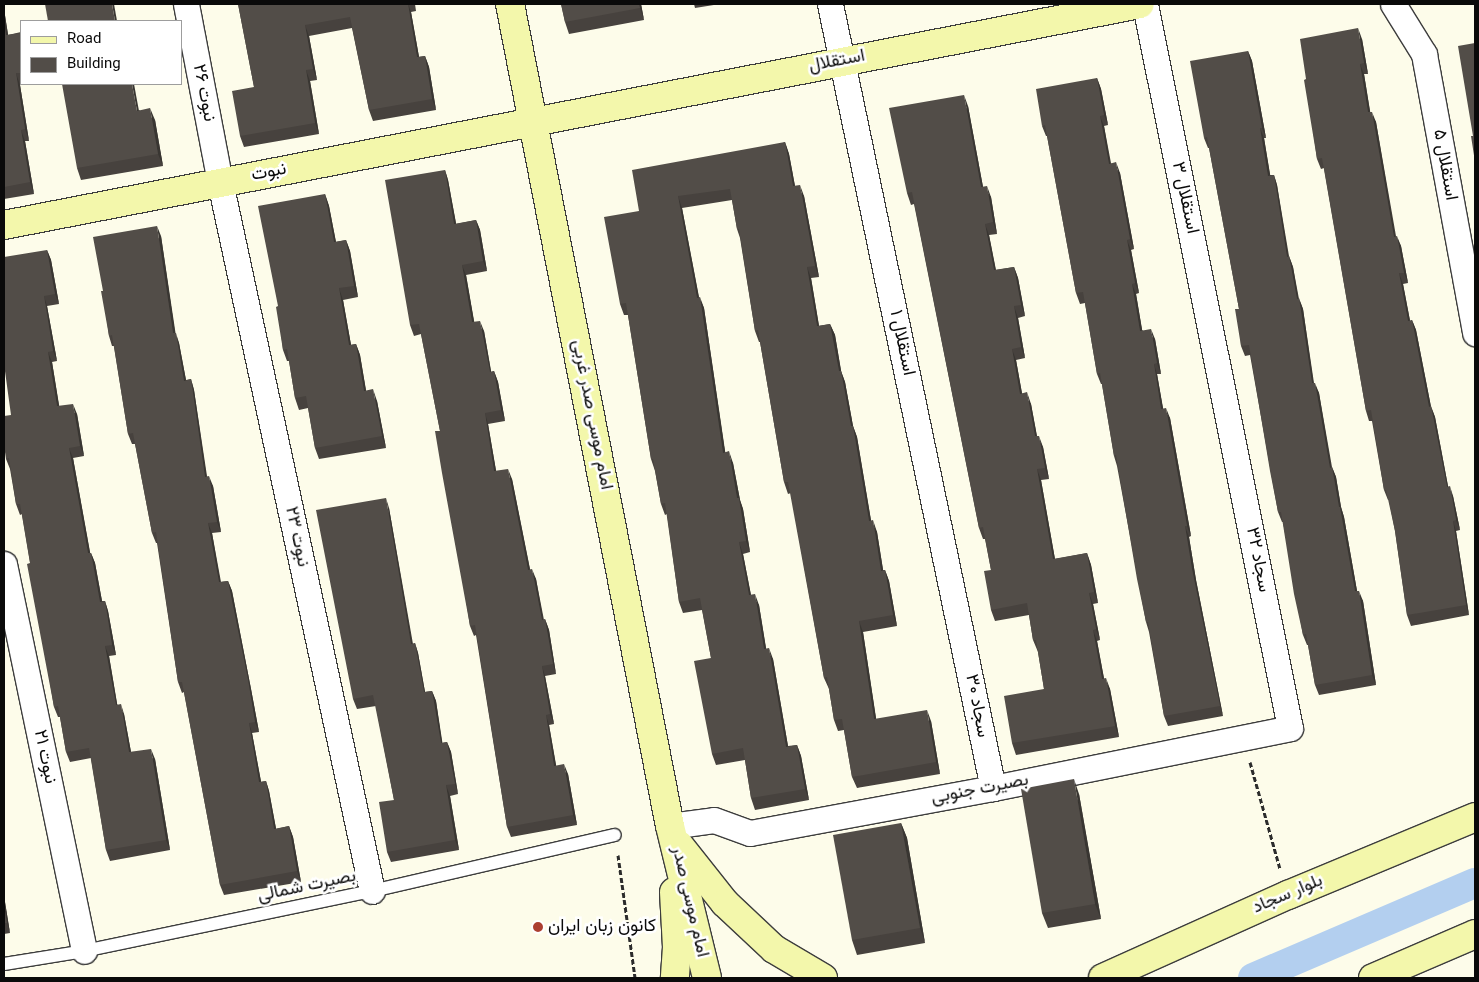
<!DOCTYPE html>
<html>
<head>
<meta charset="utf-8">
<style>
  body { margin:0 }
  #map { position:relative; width:1479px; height:982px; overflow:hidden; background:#fdfcea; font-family:Georgia,Vazirmatn,serif }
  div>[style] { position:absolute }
  .canal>* { height:30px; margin:-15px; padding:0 15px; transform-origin:15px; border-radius:15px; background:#b3cfef }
  .path>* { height:3px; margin-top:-1.5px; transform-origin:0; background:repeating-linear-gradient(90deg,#2c2c2c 0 5px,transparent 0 7.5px) }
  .roads { filter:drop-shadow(1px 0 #3d3d3d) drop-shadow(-1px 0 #3d3d3d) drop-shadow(0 1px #3d3d3d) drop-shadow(0 -1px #3d3d3d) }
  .lane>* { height:12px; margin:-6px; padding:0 6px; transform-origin:6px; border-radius:6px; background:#fff }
  .street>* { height:25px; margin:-12.5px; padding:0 12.5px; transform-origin:12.5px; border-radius:12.5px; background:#fff }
  .secondary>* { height:28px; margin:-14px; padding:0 14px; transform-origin:14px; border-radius:14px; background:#f3f7ab }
  .wall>* { inset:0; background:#47423e }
  .shaded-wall>* { inset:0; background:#393632 }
  .building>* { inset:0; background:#524d48 }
  .dots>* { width:14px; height:14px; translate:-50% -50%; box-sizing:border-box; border:2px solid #fff; border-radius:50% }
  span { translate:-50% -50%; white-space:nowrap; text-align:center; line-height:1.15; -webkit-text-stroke:5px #fff; paint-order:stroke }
  .street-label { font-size:18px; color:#0a0a0a }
  .poi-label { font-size:18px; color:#0a0a0a }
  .left { translate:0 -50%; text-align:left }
  .frame { position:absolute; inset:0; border:5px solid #0a0a0a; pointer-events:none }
  .legend { position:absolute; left:20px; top:20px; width:162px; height:65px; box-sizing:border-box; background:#fff; border:1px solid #9d9d9d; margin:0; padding:6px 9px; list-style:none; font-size:15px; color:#0a0a0a }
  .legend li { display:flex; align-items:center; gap:10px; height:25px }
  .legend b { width:25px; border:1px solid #9d9d9d }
</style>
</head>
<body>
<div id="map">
  <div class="canal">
    <div style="left:1253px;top:978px;width:241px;rotate:-23.2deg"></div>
  </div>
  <div class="path">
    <div style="left:1250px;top:762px;width:111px;rotate:74.3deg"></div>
    <div style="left:618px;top:855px;width:124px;rotate:82.1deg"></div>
  </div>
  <div class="roads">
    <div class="lane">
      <div style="left:4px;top:964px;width:81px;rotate:-9.2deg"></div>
      <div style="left:84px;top:951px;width:294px;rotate:-11.8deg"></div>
      <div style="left:372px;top:891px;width:249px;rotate:-13deg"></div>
    </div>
    <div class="street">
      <div style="left:186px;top:4px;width:181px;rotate:79.2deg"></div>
      <div style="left:220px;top:182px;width:725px;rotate:77.9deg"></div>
      <div style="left:830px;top:4px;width:801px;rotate:78.26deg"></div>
      <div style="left:1393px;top:4px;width:59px;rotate:58.2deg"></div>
      <div style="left:1424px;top:54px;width:284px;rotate:79.6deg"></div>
      <div style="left:4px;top:564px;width:395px;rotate:78.3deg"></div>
      <div style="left:670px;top:826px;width:44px;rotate:-7.8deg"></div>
      <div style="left:714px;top:820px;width:38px;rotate:20deg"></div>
      <div style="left:750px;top:833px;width:247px;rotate:-10.5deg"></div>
      <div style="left:993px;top:788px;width:303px;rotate:-11.4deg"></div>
      <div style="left:1290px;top:728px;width:738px;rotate:-101.33deg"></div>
    </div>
    <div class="secondary">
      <div style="left:510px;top:4px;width:837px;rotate:78.99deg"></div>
      <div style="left:670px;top:826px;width:156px;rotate:76.3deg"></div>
      <div style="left:4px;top:225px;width:1157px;rotate:-11.01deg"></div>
      <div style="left:679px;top:845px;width:74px;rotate:51.6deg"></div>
      <div style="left:725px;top:903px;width:67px;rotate:43.2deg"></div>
      <div style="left:774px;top:949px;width:57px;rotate:30.6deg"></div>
      <div style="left:674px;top:892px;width:55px;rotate:86.9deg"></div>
      <div style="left:677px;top:947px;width:31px;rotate:94deg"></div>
      <div style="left:1103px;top:978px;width:203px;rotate:-24.2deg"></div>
      <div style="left:1288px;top:895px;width:203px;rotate:-22.6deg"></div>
      <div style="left:1373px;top:978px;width:111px;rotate:-23.3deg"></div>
    </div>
  </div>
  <div class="wall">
    <div style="clip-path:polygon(238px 4px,415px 4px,416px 11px,411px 12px,419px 57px,425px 56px,429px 67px,436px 110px,373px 121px,369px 110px,352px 28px,309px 36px,317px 80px,310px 81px,319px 134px,244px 147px,240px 136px,254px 87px)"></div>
    <div style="clip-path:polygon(561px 4px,641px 4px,644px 20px,569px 34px,565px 22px)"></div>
    <div style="clip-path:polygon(694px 4px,720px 4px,695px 8px)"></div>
    <div style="clip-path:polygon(4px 9px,8px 35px,21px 32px,21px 84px,28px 84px,20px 85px,29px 141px,25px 141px,34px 194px,4px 199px)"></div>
    <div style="clip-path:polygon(1362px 39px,1368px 74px,1364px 74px,1370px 112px,1376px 122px,1396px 236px,1401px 246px,1408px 283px,1403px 284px,1410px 321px,1412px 320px,1416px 330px,1431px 407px,1435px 417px,1448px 486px,1453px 496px,1460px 530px,1456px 531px,1469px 615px,1411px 626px,1407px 615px,1395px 531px,1389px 500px,1388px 500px,1384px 490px,1372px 421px,1369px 421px,1366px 411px,1324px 168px,1321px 169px,1317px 159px,1306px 79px)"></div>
    <div style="clip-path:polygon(1248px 51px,1252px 61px,1266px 138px,1264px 138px,1270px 175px,1274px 175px,1277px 185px,1289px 256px,1293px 267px,1299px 299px,1303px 309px,1314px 383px,1319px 393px,1332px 467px,1336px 477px,1341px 507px,1344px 517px,1357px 591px,1363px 601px,1376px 685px,1319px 695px,1315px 685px,1308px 645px,1307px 645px,1303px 635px,1283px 522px,1282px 522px,1278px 512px,1250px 355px,1245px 356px,1241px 346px,1239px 309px,1209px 148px,1208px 148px,1204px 138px)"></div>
    <div style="clip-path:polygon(1097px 78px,1101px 89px,1108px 125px,1104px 126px,1111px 163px,1120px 173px,1134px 249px,1131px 250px,1139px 293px,1136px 294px,1142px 330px,1155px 339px,1161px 374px,1157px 374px,1163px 409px,1170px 418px,1191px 536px,1189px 537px,1196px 580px,1223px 716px,1168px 726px,1164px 716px,1149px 632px,1146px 622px,1117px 466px,1114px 456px,1102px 384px,1101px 384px,1097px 374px,1085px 303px,1080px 304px,1076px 293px,1047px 136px,1046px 136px,1042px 126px)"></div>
    <div style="clip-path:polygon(968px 106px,983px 187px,991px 197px,997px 234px,989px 235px,996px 270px,1014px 267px,1018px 278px,1025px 316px,1018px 318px,1025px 358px,1016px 360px,1022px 393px,1031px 404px,1037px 436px,1043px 447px,1049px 479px,1041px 480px,1055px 559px,1087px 553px,1091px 565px,1098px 603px,1093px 604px,1100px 640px,1097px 641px,1104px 678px,1110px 689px,1119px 737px,1016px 755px,1012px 743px,1044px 689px,1038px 652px,1033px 640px,1029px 615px,995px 621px,991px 610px,991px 570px,985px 539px,983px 539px,979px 528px,914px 204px,911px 205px,907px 193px)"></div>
    <div style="clip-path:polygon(139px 110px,155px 120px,163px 166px,81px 180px,77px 168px)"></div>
    <div style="clip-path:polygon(785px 142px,789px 154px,795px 186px,804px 196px,819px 277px,811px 278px,819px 326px,830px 324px,835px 335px,841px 371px,845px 382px,853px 426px,857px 437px,871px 521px,877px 532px,883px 570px,885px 570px,889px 581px,897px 626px,863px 632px,876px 719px,931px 721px,940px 774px,857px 788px,852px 777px,844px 730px,838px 731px,834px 720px,829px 689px,824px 678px,791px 493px,788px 494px,784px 482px,760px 342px,759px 342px,755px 331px,740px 238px,737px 229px,732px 200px,682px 208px,699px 297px,704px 308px,725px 452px,733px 463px,740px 500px,743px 509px,750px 552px,743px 554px,751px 595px,759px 605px,766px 649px,773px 659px,788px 746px,797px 745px,801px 756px,809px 800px,755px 810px,751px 798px,745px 760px,716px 765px,712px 754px,711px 658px,702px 610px,683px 613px,679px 602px,667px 514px,665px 515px,661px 504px,655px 471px,651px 459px,628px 315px,624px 315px,620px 304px,639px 211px)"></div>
    <div style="clip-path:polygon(445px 170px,448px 180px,456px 224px,476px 220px,480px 230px,487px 271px,466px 275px,474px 322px,484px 331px,491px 372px,494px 371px,498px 382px,505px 421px,488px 424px,496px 471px,512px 479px,530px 569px,536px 579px,544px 620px,545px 619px,549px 630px,556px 674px,545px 676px,554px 724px,549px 725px,556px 766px,568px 774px,577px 825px,511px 837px,507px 827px,476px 635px,474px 636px,470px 626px,440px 431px,421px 334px,414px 336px,410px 325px)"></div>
    <div style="clip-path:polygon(325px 194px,329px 206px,336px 242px,346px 240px,350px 251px,358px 297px,343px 300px,351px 345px,356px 344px,360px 355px,366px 391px,377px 401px,386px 448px,319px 459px,315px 448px,308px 408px,299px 410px,295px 398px,289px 361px,287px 361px,283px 350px,278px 306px)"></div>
    <div style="clip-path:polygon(161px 236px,175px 333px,179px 343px,186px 380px,191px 379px,194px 390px,207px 476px,213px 486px,221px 532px,212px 533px,221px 582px,228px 581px,232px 591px,251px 689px,259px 732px,252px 733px,261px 782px,266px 781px,269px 791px,276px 829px,289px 826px,293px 837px,301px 882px,224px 895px,220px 885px,184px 692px,182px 693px,178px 682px,157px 543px,156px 543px,152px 533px,135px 444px,132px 444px,128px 434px,114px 346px,112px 346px,109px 336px,103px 291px)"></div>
    <div style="clip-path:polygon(47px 250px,51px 260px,59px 304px,47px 306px,57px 361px,52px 362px,59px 406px,77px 414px,84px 456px,73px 458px,90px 553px,91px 553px,95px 563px,102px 601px,105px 601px,108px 611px,116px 655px,109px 656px,117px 704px,124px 714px,131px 752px,155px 759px,170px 850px,110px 861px,106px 850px,91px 758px,70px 762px,66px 752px,60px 717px,58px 717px,54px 707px,22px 514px,20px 515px,16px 504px,10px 469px,6px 459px,11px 415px)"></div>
    <div style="clip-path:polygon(389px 508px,413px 644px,415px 643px,418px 653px,425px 692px,432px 691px,436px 701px,442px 743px,447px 742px,451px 752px,458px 794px,450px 796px,459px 850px,391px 862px,387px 852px,394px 800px,376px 706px,357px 709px,353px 699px)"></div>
    <div style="clip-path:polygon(1079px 794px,1101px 919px,1048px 928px,1042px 913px)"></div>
    <div style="clip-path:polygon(901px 823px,907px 838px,925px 943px,857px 955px,852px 940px)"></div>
    <div style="clip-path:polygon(4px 896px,10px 933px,4px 934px)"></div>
  </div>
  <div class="shaded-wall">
    <div style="clip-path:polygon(112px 4px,114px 4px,117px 21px,115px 21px)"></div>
    <div style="clip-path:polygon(408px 4px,411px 12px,421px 68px,417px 57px)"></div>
    <div style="clip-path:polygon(639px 4px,641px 4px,644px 20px,640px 8px)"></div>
    <div style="clip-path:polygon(4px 9px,10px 47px,6px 35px,4px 22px)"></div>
    <div style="clip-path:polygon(305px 25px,309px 36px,317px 80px,313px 69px)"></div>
    <div style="clip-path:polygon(1358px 28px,1362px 39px,1368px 74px,1364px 63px)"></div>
    <div style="clip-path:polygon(1248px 51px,1252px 61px,1266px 138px,1262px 128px)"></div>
    <div style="clip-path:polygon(425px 56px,429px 67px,436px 110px,432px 99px)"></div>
    <div style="clip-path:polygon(1360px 64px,1364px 74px,1372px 123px,1368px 112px)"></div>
    <div style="clip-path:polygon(306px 70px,310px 81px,319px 134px,315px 123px)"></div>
    <div style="clip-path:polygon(16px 73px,20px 85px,29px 141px,25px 129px)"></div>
    <div style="clip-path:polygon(1097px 78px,1101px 89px,1108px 125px,1104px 115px)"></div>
    <div style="clip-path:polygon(132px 84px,134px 84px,141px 122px,137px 111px)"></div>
    <div style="clip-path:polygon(964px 95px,968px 106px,985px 198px,981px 187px)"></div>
    <div style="clip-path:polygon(150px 108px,155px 120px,163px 166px,158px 154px)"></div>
    <div style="clip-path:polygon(1372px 112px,1376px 122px,1397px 247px,1394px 237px)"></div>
    <div style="clip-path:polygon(1100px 116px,1104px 126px,1112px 174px,1109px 164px)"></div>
    <div style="clip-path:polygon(1260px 128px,1264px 138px,1272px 186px,1268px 176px)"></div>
    <div style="clip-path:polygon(21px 130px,25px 141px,34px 194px,30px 182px)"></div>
    <div style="clip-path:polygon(785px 142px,789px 154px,797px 197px,793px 186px)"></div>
    <div style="clip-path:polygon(1116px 162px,1120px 173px,1134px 249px,1130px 239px)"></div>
    <div style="clip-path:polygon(445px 170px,448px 180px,458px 234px,454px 224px)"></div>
    <div style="clip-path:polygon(1274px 175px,1277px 185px,1290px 267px,1287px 257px)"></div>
    <div style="clip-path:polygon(800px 185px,804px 196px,819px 277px,815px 266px)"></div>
    <div style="clip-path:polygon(987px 186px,991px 197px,997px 234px,993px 222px)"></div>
    <div style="clip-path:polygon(325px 194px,329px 206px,338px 253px,334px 242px)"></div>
    <div style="clip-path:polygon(678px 196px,682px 208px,701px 309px,697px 298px)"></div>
    <div style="clip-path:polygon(476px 220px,480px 230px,487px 271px,483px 261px)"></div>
    <div style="clip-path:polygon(985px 224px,989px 235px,998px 282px,994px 270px)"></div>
    <div style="clip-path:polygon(157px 226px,161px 236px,177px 343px,173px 333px)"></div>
    <div style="clip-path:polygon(1397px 236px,1401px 246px,1408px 283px,1404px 273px)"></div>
    <div style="clip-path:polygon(346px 240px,350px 251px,358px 297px,354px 286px)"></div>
    <div style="clip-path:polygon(1127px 240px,1131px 250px,1139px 293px,1135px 283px)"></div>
    <div style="clip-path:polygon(47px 250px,51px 260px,59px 304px,55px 294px)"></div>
    <div style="clip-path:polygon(1289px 256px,1293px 267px,1300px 309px,1297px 299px)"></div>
    <div style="clip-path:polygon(462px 265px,466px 275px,476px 332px,472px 322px)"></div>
    <div style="clip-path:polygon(807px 267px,811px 278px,821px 338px,817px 326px)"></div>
    <div style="clip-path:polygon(1014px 267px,1018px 278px,1025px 316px,1021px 305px)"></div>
    <div style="clip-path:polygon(1399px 273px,1403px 284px,1412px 331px,1408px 321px)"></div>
    <div style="clip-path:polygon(1132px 284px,1136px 294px,1144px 341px,1140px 331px)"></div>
    <div style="clip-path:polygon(339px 288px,343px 300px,353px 356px,349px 345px)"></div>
    <div style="clip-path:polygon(44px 296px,47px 306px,57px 361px,53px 351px)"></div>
    <div style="clip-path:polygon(700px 297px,704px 308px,727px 464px,723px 453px)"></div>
    <div style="clip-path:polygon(1299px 298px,1303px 309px,1315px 394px,1312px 383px)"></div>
    <div style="clip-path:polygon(1014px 306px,1018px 318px,1025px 358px,1021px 347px)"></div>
    <div style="clip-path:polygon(1412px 320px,1416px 330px,1433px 417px,1429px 407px)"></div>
    <div style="clip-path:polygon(480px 321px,484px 331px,493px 382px,490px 372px)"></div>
    <div style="clip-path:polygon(830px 324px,835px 335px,843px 382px,839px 371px)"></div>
    <div style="clip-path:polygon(1151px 329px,1155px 339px,1161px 374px,1157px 363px)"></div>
    <div style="clip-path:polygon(176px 333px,179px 343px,188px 391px,184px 381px)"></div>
    <div style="clip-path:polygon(356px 344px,360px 355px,368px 402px,364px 391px)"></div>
    <div style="clip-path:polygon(1012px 349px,1016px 360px,1024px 405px,1020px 394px)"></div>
    <div style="clip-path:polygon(48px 352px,52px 362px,61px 417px,57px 406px)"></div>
    <div style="clip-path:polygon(1154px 364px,1157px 374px,1165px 419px,1161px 409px)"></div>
    <div style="clip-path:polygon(494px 371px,498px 382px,505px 421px,501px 410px)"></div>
    <div style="clip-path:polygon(841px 371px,845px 382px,855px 437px,851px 426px)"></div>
    <div style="clip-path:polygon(191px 379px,194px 390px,208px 487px,205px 477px)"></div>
    <div style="clip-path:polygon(1315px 383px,1319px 393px,1333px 478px,1330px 468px)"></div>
    <div style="clip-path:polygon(373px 389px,377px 401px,386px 448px,382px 436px)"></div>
    <div style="clip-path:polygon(1027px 392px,1031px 404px,1039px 448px,1035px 436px)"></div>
    <div style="clip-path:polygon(73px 404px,77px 414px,84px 456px,80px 446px)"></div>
    <div style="clip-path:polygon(1431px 406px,1435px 417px,1450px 497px,1447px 487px)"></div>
    <div style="clip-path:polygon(1166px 408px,1170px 418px,1191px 536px,1187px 526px)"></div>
    <div style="clip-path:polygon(485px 413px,488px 424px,498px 482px,494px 471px)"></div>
    <div style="clip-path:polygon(853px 426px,857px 437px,873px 532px,869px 521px)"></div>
    <div style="clip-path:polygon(1039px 436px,1043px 447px,1049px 479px,1045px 468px)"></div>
    <div style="clip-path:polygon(69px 448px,73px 458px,92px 563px,88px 553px)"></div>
    <div style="clip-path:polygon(729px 451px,733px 463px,740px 500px,743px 509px,750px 552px,746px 541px,737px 498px)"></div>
    <div style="clip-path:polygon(1332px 467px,1336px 477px,1341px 507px,1344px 517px,1359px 602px,1355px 591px,1339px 507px)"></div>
    <div style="clip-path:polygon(508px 469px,512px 479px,532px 580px,528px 570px)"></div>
    <div style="clip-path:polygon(1037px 469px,1041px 480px,1057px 571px,1053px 559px)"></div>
    <div style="clip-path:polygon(209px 476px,213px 486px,221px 532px,217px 522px)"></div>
    <div style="clip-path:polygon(1450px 486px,1453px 496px,1460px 530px,1456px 520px)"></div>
    <div style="clip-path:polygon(386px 498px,389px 508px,414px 654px,411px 644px)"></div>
    <div style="clip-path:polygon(873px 520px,877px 532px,885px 582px,881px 571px)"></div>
    <div style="clip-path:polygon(1453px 521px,1456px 531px,1469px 615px,1466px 605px)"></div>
    <div style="clip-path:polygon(208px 523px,212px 533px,222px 592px,219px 582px)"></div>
    <div style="clip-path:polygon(1185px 526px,1189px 537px,1196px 580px,1223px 716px,1220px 706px,1192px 569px)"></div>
    <div style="clip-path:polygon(739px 542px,743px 554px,753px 606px,749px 595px)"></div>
    <div style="clip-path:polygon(91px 553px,95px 563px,104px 612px,100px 602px)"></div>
    <div style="clip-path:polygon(1087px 553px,1091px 565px,1098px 603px,1094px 592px)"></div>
    <div style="clip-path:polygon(532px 569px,536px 579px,545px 630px,542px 620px)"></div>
    <div style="clip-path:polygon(885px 570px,889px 581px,897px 626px,893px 615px)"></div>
    <div style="clip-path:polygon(228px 581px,232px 591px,251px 689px,259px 732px,255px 722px)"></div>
    <div style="clip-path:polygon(1359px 591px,1363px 601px,1376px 685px,1372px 675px)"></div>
    <div style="clip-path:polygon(1089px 593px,1093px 604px,1100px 640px,1096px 629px)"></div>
    <div style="clip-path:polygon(755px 594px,759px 605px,768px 660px,764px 649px)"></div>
    <div style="clip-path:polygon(105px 601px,108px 611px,116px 655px,112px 645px)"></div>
    <div style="clip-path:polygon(545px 619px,549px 630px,556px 674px,553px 664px)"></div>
    <div style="clip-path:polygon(859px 621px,863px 632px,878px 731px,874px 719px)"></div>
    <div style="clip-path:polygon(1093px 630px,1097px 641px,1106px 690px,1102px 679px)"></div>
    <div style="clip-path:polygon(415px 643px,418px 653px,427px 703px,424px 692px)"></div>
    <div style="clip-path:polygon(105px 646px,109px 656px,119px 715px,116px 705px)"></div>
    <div style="clip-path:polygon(769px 648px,773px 659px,790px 758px,786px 747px)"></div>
    <div style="clip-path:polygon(542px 666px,545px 676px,554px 724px,550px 714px)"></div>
    <div style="clip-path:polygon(1106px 678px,1110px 689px,1119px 737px,1115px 726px)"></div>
    <div style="clip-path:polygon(432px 691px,436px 701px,444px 753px,441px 743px)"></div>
    <div style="clip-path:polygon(121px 704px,124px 714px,133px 763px,129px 752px)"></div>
    <div style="clip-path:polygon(927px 710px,931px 721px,940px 774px,936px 762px)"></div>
    <div style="clip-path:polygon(546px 715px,549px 725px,558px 776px,554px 766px)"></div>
    <div style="clip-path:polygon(249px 723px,252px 733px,263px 792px,259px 782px)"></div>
    <div style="clip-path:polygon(447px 742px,451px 752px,458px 794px,455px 784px)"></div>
    <div style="clip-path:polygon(797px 745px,801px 756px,809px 800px,805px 789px)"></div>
    <div style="clip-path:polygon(151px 749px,155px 759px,170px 850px,166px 840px)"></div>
    <div style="clip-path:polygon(564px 764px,568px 774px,577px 825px,573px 815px)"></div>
    <div style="clip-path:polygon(1074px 779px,1079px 794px,1101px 919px,1095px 904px)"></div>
    <div style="clip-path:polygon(266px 781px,269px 791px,278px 839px,274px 829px)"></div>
    <div style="clip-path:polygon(446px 785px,450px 796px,459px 850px,455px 840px)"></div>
    <div style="clip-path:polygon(901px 823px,907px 838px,925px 943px,920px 928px)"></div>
    <div style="clip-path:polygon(289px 826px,293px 837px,301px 882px,297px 871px)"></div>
    <div style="clip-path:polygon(4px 896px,10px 933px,7px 923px,4px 906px)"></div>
  </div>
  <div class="building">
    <div style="clip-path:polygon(45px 4px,112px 4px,115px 21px,48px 21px)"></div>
    <div style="clip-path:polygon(238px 4px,408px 4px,417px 57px,425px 56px,432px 99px,369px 110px,350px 17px,305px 25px,313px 69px,306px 70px,315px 123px,240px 136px,232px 91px,254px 87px)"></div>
    <div style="clip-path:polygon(561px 4px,639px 4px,640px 8px,565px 22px)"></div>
    <div style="clip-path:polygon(4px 22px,6px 35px,21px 33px,21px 73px,16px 73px,25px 129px,21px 130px,30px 182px,4px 187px)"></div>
    <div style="clip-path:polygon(1358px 28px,1364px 63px,1360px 64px,1368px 112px,1372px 112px,1394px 237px,1397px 236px,1404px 273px,1399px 273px,1408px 321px,1412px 320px,1429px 407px,1431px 406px,1447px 487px,1450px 486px,1456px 520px,1453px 521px,1466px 605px,1407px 615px,1395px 531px,1386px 490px,1384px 490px,1371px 410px,1366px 411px,1322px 158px,1317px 159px,1304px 80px,1306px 79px,1300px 39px)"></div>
    <div style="clip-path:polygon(1475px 43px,1475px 162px,1471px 136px,1473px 136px,1458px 46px)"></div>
    <div style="clip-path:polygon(1248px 51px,1262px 128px,1260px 128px,1268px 176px,1274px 175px,1287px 257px,1289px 256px,1297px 299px,1299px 298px,1312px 383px,1315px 383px,1330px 468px,1332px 467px,1339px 507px,1340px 507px,1355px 591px,1359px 591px,1372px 675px,1315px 685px,1306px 634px,1303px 635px,1294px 594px,1281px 512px,1278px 512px,1270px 471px,1249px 345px,1241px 346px,1235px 309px,1239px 309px,1207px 137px,1204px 138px,1190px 61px)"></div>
    <div style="clip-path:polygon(1097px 78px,1104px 115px,1100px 116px,1109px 164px,1116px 162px,1130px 239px,1127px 240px,1135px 283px,1132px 284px,1140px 331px,1151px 329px,1157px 363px,1154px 364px,1161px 409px,1166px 408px,1187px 526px,1185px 526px,1192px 569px,1220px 706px,1164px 716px,1148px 622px,1146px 622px,1137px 579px,1116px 455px,1114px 456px,1100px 373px,1097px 374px,1083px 292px,1076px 293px,1045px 125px,1042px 126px,1036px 89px)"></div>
    <div style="clip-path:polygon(62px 84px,132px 84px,137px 111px,150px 108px,158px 154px,77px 168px)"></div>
    <div style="clip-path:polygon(964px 95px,981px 187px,987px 186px,993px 222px,985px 224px,994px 270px,1014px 267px,1021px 305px,1014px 306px,1021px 347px,1012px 349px,1020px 394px,1027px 392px,1035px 436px,1039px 436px,1045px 468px,1037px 469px,1053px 559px,1087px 553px,1094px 592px,1089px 593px,1096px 629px,1093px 630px,1102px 679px,1106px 678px,1115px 726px,1012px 743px,1004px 696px,1044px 689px,1036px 640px,1033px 640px,1027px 603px,991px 610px,984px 571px,991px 570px,983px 527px,979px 528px,912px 192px,907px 193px,889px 108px)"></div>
    <div style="clip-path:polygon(785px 142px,793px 186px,800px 185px,815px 266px,807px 267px,817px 326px,830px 324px,839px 371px,841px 371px,851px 426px,853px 426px,869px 521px,873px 520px,881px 571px,885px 570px,893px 615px,859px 621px,874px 719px,927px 710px,936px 762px,852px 777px,842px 719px,834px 720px,827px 677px,824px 678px,788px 482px,784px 482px,758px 330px,755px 331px,739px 229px,737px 229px,730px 189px,678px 196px,697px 298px,700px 297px,723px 453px,729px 451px,737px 498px,739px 498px,746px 541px,739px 542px,749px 595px,755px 594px,764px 649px,769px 648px,786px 747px,797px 745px,805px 789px,751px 798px,743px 748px,712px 754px,694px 661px,711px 658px,700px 598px,679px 602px,665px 503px,661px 504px,653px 459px,651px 459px,626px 303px,620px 304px,604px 217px,639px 211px,632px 170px)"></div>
    <div style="clip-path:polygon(445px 170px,454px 224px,476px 220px,483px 261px,462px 265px,472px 322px,480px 321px,490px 372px,494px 371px,501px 410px,485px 413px,494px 471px,508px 469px,528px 570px,532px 569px,542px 620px,545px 619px,553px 664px,542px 666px,550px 714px,546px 715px,554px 766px,564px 764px,573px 815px,507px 827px,475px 625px,470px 626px,442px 473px,435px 431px,440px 431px,419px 324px,410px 325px,385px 180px)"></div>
    <div style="clip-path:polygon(325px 194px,334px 242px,346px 240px,354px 286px,339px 288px,349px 345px,356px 344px,364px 391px,373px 389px,382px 436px,315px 448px,306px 396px,295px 398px,287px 349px,283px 350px,276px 307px,278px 306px,258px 206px)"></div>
    <div style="clip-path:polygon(157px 226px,173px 333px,176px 333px,184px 381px,191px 379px,205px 477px,209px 476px,217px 522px,208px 523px,219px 582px,228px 581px,248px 679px,255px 722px,249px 723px,259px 782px,266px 781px,274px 829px,289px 826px,297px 871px,220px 885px,182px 682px,178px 682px,156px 532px,152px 533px,133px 433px,128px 434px,112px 335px,109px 336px,101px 291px,103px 291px,93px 237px)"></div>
    <div style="clip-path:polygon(47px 250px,55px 294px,44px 296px,53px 351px,48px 352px,57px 406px,73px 404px,80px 446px,69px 448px,88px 553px,91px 553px,100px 602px,105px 601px,112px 645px,105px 646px,116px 705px,121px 704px,129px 752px,151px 749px,166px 840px,106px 850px,89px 748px,66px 752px,58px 706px,54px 707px,27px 564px,30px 563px,20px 504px,16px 504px,9px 458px,6px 459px,4px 445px,4px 416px,11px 415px,4px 364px,4px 257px)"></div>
    <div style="clip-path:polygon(386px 498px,411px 644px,415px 643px,424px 692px,432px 691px,441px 743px,447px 742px,455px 784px,446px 785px,455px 840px,387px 852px,379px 802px,394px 800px,373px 695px,353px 699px,316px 510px)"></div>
    <div style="clip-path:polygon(1074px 779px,1095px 904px,1042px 913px,1021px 789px)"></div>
    <div style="clip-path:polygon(901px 823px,920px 928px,852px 940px,833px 835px)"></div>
    <div style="clip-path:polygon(4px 906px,7px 923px,4px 923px)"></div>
  </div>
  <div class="dots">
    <div style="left:538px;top:927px;background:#ac3f31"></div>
  </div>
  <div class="street-label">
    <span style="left:837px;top:62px;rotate:-11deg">استقلال</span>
    <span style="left:203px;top:93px;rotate:79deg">نبوت ۲۶</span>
    <span style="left:1444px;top:165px;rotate:80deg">استقلال ۵</span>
    <span style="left:269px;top:173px;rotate:-11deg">نبوت</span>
    <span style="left:1184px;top:198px;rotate:78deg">استقلال ۳</span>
    <span style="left:901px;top:343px;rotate:78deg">استقلال ۱</span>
    <span style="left:591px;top:415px;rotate:79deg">امام موسی صدر غربی</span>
    <span style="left:296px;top:537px;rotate:78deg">نبوت ۲۳</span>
    <span style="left:1257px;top:560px;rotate:79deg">سجاد ۳۲</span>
    <span style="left:976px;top:706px;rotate:79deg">سجاد ۳۰</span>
    <span style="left:44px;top:757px;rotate:78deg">نبوت ۲۱</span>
    <span style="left:980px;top:790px;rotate:-11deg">بصیرت جنوبی</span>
    <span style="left:307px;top:887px;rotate:-12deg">بصیرت شمالی</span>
    <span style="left:1288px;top:895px;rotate:-23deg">بلوار سجاد</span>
    <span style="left:689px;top:902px;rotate:77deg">امام موسی صدر</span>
  </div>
  <div class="poi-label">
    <span class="left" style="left:548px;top:927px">کانون زبان ایران</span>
  </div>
  <div class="frame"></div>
  <ul class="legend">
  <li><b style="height:6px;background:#f3f7ab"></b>Road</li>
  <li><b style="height:14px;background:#524d48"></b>Building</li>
  </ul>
</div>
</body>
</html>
